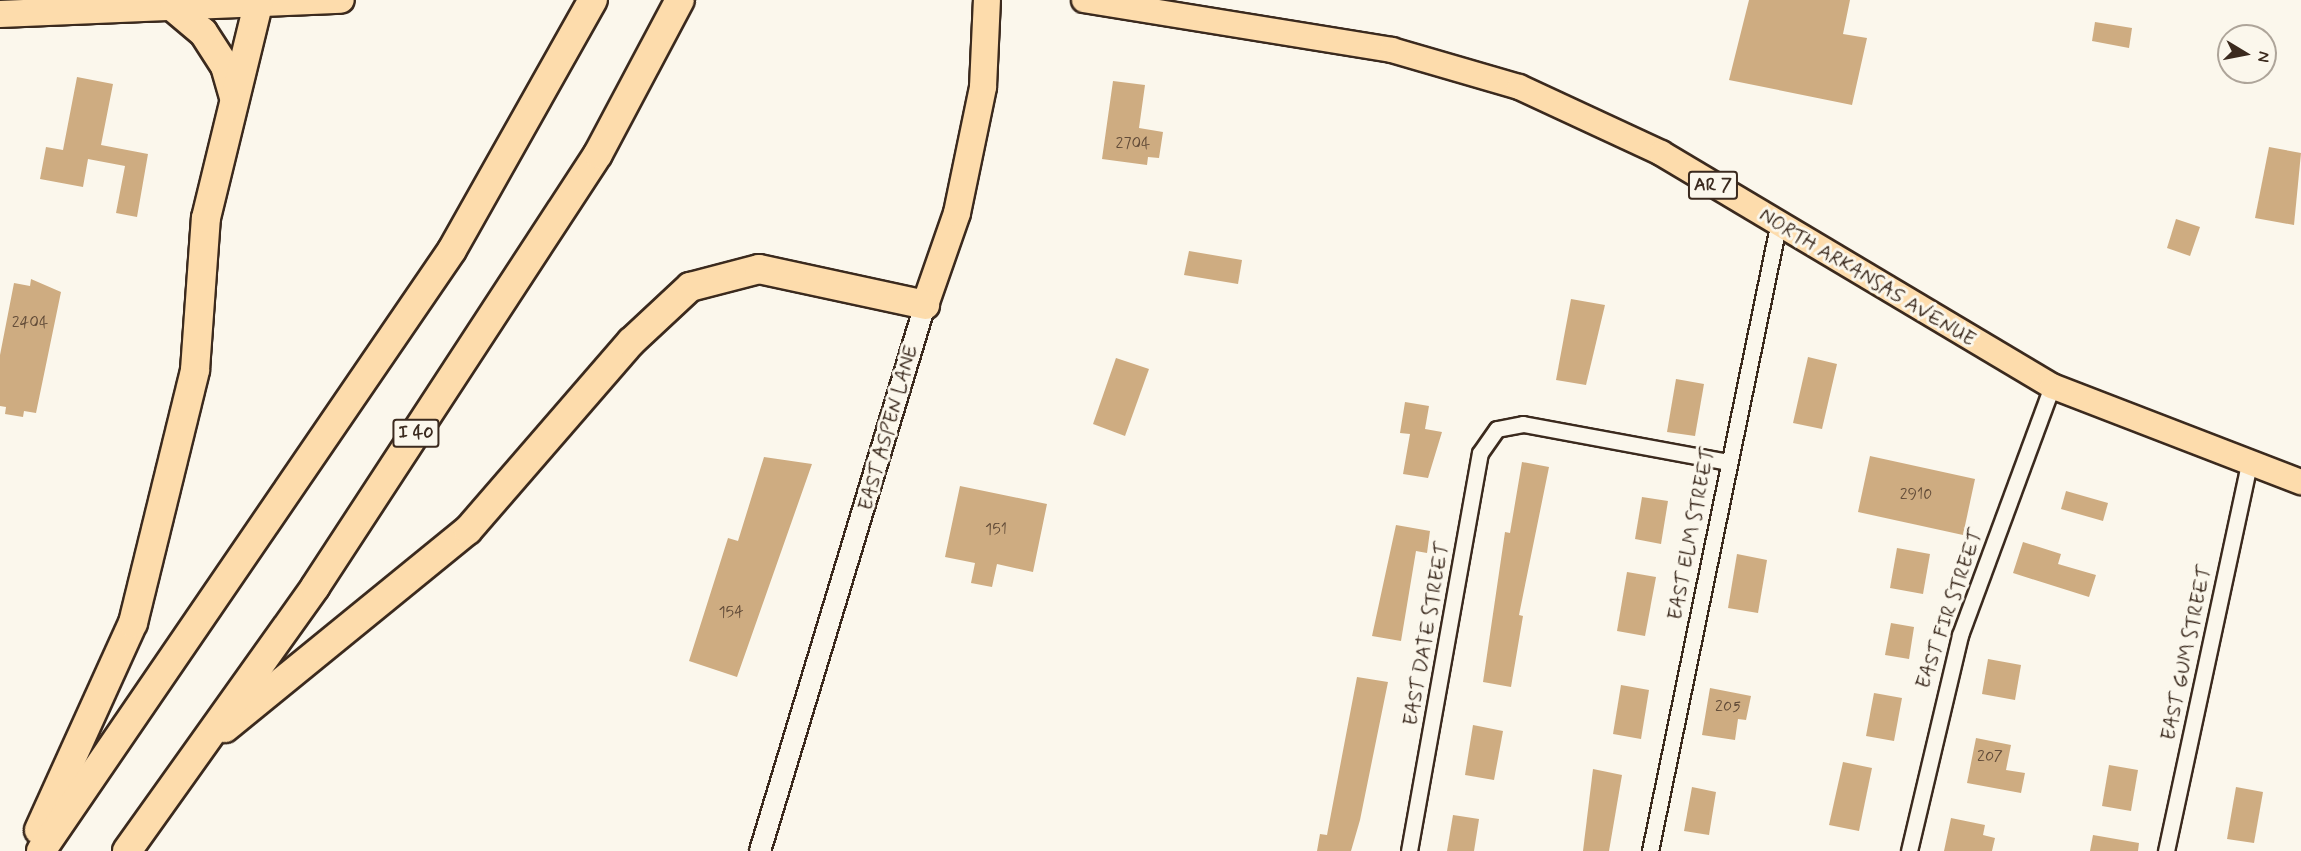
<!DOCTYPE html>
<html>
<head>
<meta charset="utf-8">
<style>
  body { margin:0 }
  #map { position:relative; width:2301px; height:851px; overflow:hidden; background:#fbf7ec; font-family:Mynerve,sans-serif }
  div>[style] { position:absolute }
  .building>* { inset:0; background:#ceac81 }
  .roads { filter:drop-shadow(2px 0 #3b2a1e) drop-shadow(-2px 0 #3b2a1e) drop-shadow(0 2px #3b2a1e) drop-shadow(0 -2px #3b2a1e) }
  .minor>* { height:15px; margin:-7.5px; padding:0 7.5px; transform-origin:7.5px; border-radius:7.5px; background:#fbf7ec }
  .tertiary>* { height:20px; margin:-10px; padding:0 10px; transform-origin:10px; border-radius:10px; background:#fbf7ec }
  .primary>* { height:24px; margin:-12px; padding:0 12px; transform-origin:12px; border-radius:12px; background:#fddcac }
  .trunk>* { height:26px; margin:-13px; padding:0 13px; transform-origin:13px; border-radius:13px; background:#fddcac }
  .motorway>* { height:28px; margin:-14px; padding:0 14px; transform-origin:14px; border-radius:14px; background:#fddcac }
  span { translate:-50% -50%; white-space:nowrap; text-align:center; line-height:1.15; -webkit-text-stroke:6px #fbf7ec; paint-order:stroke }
  .number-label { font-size:16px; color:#604a37 }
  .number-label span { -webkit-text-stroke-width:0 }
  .shield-label span { padding:2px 4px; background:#fbf7ec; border:2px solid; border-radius:4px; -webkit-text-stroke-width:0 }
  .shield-label { font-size:18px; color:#3b2a1e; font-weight:700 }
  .street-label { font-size:20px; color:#3b2a1e }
  .north { position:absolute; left:2217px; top:24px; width:60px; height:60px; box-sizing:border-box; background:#fbf7ec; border:2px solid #aea59a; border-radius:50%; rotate:100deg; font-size:16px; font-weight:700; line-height:24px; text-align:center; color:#3b2a1e }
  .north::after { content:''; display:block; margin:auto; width:21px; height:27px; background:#3b2a1e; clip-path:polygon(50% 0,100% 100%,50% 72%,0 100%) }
</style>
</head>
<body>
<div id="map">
  <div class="building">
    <div style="clip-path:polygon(1749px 0,1850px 0,1843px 34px,1867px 38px,1852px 105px,1729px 80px)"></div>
    <div style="clip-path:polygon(2095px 22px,2132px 28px,2129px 48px,2092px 41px)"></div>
    <div style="clip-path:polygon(77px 77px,113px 84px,101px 145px,148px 154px,137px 217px,116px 213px,125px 166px,88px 159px,83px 187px,40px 179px,46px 147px,63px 150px)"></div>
    <div style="clip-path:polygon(1113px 81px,1145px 85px,1139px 128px,1163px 132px,1159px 158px,1148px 157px,1147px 165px,1102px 159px)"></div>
    <div style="clip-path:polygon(2269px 147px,2301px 153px,2294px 225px,2255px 218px)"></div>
    <div style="clip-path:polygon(2176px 219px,2200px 227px,2190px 256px,2167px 248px)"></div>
    <div style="clip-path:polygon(1189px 251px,1242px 260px,1238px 284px,1184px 275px)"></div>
    <div style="clip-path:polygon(31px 279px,61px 292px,36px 413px,24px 411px,23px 417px,5px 414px,6px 407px,0 406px,0 355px,14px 283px,30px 286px)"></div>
    <div style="clip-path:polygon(1571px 299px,1605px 305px,1586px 385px,1556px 380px)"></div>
    <div style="clip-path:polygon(1808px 357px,1837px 364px,1822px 429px,1793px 423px)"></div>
    <div style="clip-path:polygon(1116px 358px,1149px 369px,1125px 436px,1093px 424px)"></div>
    <div style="clip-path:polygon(1676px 379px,1704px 384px,1695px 436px,1667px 432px)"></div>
    <div style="clip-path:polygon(1405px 402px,1429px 406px,1425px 429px,1442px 432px,1428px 478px,1403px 474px,1410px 434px,1400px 433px)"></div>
    <div style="clip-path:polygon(1870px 456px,1975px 479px,1963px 535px,1858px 512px)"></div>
    <div style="clip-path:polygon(764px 457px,812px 464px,737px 677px,689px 661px,728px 538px,738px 541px)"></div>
    <div style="clip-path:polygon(1522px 462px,1549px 467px,1519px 615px,1523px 616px,1511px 687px,1483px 682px,1505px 532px,1510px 533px)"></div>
    <div style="clip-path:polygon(960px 486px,1047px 504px,1033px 572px,997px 564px,992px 587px,971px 583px,975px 563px,945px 557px)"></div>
    <div style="clip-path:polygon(2066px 491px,2108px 503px,2103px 521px,2061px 509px)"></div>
    <div style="clip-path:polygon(1642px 497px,1668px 501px,1661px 544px,1635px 539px)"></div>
    <div style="clip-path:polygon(1396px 525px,1430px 531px,1427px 553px,1416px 551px,1401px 641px,1372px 636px)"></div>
    <div style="clip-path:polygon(2023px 542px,2061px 554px,2058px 564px,2096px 575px,2089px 597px,2013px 573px)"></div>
    <div style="clip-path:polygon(1897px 548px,1930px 554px,1923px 594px,1890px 588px)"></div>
    <div style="clip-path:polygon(1737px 554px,1767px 560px,1758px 613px,1728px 608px)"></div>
    <div style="clip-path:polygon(1627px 572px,1656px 577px,1645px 636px,1617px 631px)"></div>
    <div style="clip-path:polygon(1891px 623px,1914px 627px,1909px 659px,1885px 655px)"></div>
    <div style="clip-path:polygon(1988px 659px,2021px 665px,2015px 700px,1982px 694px)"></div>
    <div style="clip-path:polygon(1357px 677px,1388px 682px,1360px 820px,1351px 851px,1317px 851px,1320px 834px,1327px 835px)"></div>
    <div style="clip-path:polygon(1621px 685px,1649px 690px,1641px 739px,1613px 734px)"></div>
    <div style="clip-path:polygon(1710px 688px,1751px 696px,1746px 720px,1738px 719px,1735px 740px,1702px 735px)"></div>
    <div style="clip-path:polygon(1874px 693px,1902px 698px,1894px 741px,1866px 736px)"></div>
    <div style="clip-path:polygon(1473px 725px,1503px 731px,1494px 780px,1465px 775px)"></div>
    <div style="clip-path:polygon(1976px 738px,2011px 745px,2006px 770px,2025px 773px,2021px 793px,1967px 783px)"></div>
    <div style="clip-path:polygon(1843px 762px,1872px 768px,1859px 831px,1829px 825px)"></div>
    <div style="clip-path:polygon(2109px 765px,2138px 770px,2131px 811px,2102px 806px)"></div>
    <div style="clip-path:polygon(1593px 769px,1622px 775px,1609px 851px,1583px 851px)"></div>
    <div style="clip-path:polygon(1692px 787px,1716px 792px,1709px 835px,1684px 831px)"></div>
    <div style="clip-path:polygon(2236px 787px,2263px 792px,2254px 843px,2227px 839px)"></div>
    <div style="clip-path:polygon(1453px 815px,1479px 819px,1474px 851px,1447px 851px)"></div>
    <div style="clip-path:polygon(1951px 818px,1985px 825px,1983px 835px,1995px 838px,1992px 851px,1944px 851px)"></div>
    <div style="clip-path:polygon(2093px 835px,2139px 843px,2138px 851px,2090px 851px)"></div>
  </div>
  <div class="roads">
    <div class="minor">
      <div style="left:1409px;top:851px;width:404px;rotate:-79.9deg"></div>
      <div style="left:1480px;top:453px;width:29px;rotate:-55deg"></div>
      <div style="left:1497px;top:429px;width:26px;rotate:-11deg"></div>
      <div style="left:1523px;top:424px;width:208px;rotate:10.5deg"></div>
      <div style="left:1650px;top:851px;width:638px;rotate:-78.43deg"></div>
      <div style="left:1909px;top:851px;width:222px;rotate:-76.7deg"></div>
      <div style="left:1960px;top:635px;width:265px;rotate:-69.7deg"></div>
      <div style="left:2166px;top:851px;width:396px;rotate:-77.9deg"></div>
    </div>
    <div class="tertiary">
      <div style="left:760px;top:851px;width:570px;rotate:-73.19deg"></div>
    </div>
    <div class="primary">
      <div style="left:1084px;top:0;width:312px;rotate:9.2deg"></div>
      <div style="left:1392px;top:50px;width:132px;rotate:16.2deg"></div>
      <div style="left:1519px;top:87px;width:157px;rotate:24.9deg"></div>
      <div style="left:1661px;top:153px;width:455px;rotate:30.8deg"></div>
      <div style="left:2052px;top:386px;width:267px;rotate:21.1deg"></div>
    </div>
    <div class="trunk">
      <div style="left:0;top:14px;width:341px;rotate:-2.4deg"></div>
      <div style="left:925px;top:305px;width:97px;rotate:-70.8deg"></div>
      <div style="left:957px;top:213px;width:129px;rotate:-78.3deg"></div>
      <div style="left:983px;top:87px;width:87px;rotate:-87.4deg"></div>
    </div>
    <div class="motorway">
      <div style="left:174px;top:8px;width:38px;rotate:40deg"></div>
      <div style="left:203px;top:32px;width:40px;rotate:57.1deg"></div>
      <div style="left:225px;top:66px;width:32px;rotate:74deg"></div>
      <div style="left:225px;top:728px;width:313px;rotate:-39.2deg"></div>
      <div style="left:468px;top:530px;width:249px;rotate:-49.1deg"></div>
      <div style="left:631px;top:342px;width:81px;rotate:-43deg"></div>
      <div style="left:690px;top:287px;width:71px;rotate:-14.6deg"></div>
      <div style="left:759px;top:269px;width:170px;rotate:12.2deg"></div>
      <div style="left:39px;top:830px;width:227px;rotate:-65.6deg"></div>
      <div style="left:133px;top:623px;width:260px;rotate:-76.2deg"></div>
      <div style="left:195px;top:370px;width:152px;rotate:-85.9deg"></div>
      <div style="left:206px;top:218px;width:224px;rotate:-76.3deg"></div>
      <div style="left:41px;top:851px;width:728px;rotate:-55.63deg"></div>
      <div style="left:452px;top:250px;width:287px;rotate:-60.6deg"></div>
      <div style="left:127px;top:851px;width:324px;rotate:-54.5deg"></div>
      <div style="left:315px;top:587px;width:517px;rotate:-56.83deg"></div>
      <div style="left:598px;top:154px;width:174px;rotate:-62deg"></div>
    </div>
  </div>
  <div class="number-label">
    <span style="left:1133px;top:144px">2704</span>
    <span style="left:30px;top:323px">2404</span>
    <span style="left:1916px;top:495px">2910</span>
    <span style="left:996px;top:530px">151</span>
    <span style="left:731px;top:613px">154</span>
    <span style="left:1728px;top:707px">205</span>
    <span style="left:1990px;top:757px">207</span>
  </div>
  <div class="shield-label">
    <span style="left:1713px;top:185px">AR 7</span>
    <span style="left:416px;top:433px">I 40</span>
  </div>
  <div class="street-label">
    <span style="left:1867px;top:278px;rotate:31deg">NORTH ARKANSAS AVENUE</span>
    <span style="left:889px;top:428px;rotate:-74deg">EAST ASPEN LANE</span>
    <span style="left:1692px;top:534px;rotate:-79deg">EAST ELM STREET</span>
    <span style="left:1950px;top:609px;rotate:-71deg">EAST FIR STREET</span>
    <span style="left:1427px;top:634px;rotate:-80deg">EAST DATE STREET</span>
    <span style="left:2187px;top:653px;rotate:-78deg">EAST GUM STREET</span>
  </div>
  <div class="north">N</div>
</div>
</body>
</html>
